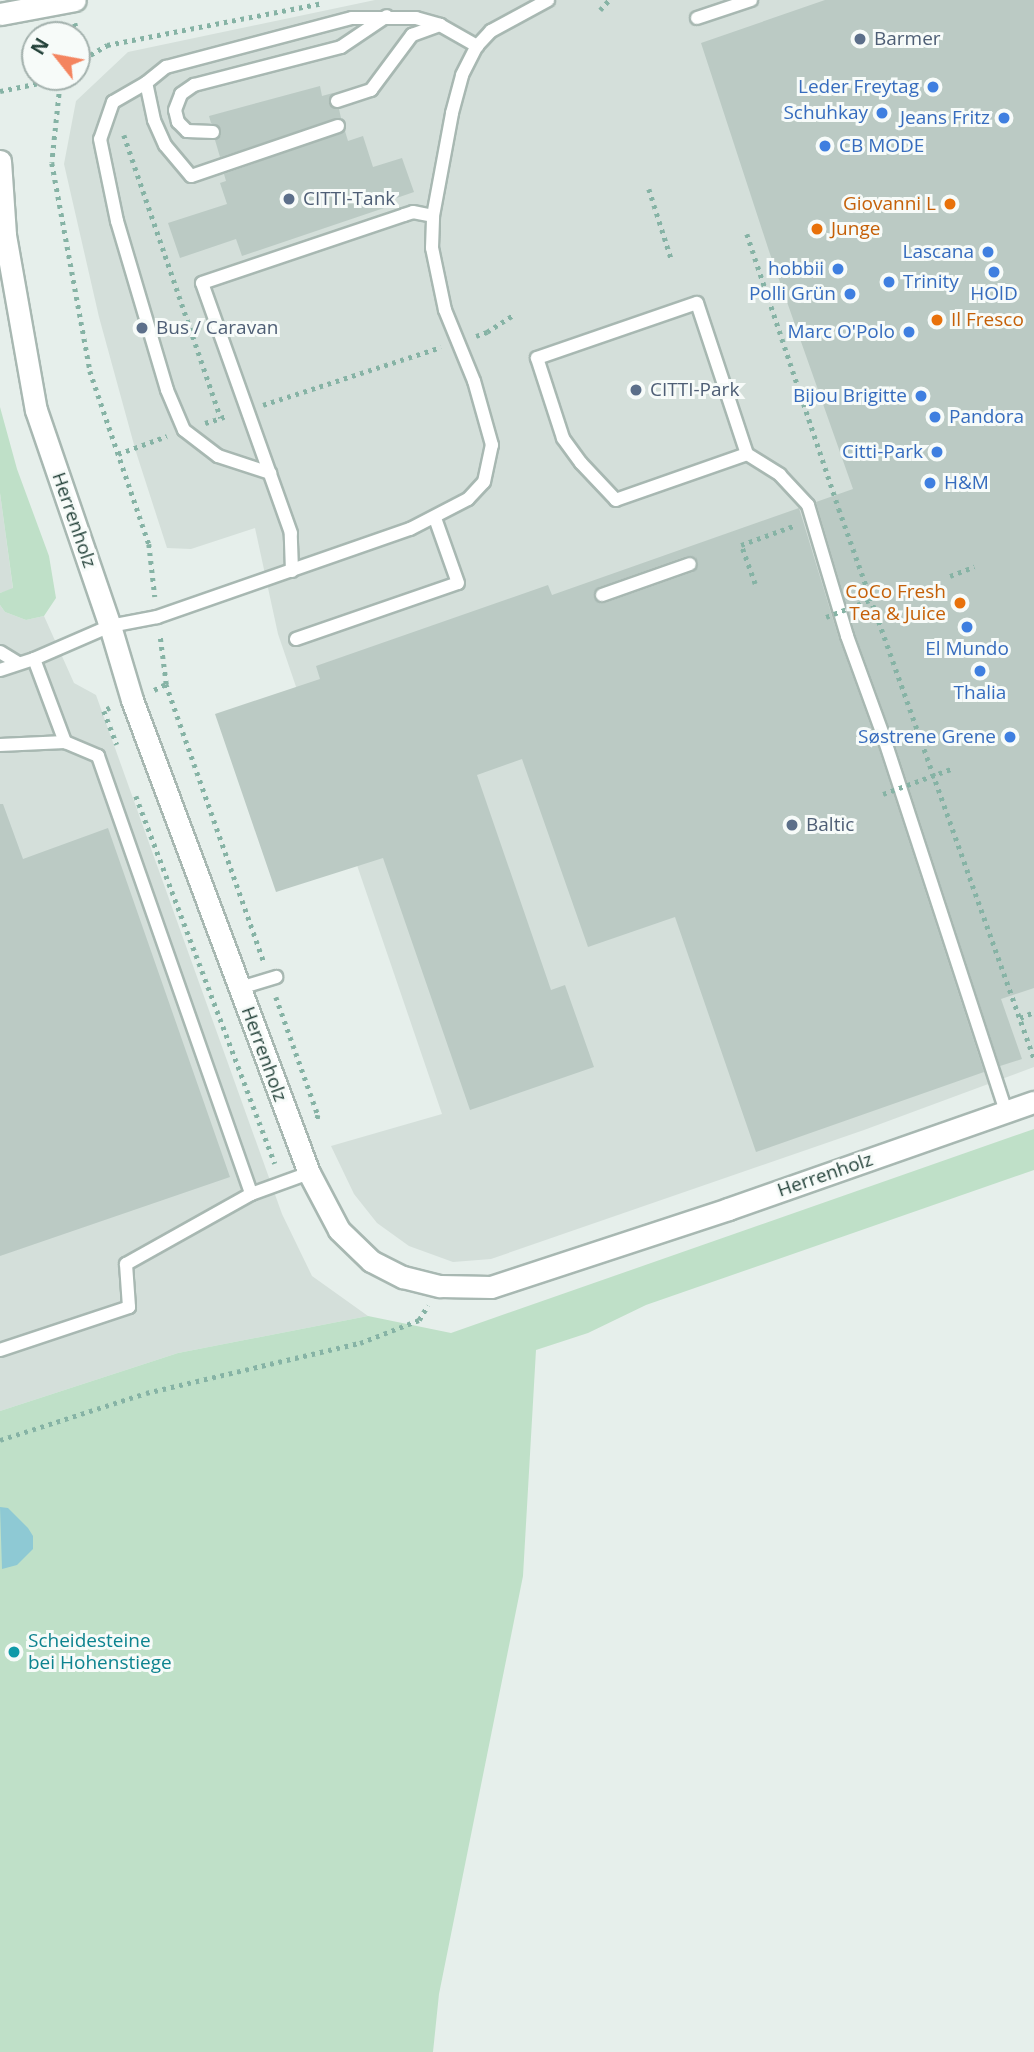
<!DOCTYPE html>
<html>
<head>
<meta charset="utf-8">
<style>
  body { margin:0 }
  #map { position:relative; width:1034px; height:2052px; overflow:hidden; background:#e6efeb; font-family:"Open Sans",sans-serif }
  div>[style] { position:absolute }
  .built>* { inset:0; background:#d4dfda }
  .green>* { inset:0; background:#bfe0c8 }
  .water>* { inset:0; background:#8ec9d4 }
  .building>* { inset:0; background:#bbcac4 }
  .path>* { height:4.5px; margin-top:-2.25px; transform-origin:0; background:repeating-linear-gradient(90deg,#86b3a5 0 3.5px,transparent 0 8.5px) }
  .roads { filter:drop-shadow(2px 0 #a8b8b2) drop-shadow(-2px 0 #a8b8b2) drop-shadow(0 2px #a8b8b2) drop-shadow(0 -2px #a8b8b2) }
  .service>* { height:12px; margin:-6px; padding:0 6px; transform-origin:6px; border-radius:6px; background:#fff }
  .minor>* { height:21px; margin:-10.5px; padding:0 10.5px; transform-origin:10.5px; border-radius:10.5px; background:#fff }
  .secondary>* { height:21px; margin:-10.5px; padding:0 10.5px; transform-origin:10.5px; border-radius:10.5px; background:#fff }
  .path-bridge>* { height:4.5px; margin-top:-2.25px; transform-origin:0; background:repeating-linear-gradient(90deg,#86b3a5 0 3.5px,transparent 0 8.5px) }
  .dots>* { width:19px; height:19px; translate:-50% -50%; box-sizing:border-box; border:4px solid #f7fbf9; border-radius:50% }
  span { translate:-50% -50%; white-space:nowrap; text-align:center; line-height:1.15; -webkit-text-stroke:6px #f7fbf9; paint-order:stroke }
  .service-label { font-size:19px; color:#4e5e75 }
  .left { translate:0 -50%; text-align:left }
  .shop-label { font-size:19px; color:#366cbe }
  .right { translate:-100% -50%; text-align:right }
  .food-label { font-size:19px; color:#c56008 }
  .street-label { font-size:19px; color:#24423a }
  .culture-label { font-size:19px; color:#0d838f }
  .north { position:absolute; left:21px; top:21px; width:70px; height:70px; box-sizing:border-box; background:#f7fbf9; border:2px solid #a3b1ad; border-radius:50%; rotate:301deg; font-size:19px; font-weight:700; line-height:28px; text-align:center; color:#24423a }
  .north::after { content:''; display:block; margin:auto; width:24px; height:32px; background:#f4845f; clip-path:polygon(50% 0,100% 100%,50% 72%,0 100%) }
</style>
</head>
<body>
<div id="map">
  <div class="built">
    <div style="clip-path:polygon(375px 0,1034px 0,1034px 1067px,864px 1130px,491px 1259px,453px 1262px,409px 1246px,377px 1223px,354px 1194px,331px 1146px,442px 1114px,278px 634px,255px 528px,191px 549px,167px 548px,136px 452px,99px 317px,64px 164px,76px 101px,128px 52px)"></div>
    <div style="clip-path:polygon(0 493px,13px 589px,0 593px)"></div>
    <div style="clip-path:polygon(0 605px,5px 612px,26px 620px,44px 616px,74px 683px,96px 695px,282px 1214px,312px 1276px,368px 1316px,178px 1353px,0 1411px)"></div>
  </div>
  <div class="green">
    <div style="clip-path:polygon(0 407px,17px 469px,49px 556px,56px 598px,44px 616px,26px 620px,5px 612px,0 605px,0 593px,13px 588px,0 493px)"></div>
    <div style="clip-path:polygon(1034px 1129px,1034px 1170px,646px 1305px,588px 1333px,536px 1350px,523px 1576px,439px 1994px,433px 2052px,0 2052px,0 1411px,178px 1353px,368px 1316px,451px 1333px)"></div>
  </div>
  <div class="water">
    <div style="clip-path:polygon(0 1507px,8px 1508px,28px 1528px,33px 1536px,33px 1549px,17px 1565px,2px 1569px)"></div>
  </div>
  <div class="building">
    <div style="clip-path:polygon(825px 0,1034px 0,1034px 988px,1001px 999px,1022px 1059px,1000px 1066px,891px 732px,855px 633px,816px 502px,853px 489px,769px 251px,701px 43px)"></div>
    <div style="clip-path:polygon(320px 86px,322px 96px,333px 93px,329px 104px,339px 109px,341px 118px,220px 157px,215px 140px,221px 136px,221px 129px,211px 123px,209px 116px)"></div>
    <div style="clip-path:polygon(345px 131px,348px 141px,363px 136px,373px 167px,402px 158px,414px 192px,385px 202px,387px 207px,242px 256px,236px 239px,180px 258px,168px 223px,227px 204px,220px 183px,226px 181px,224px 174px)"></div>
    <div style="clip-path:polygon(evenodd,799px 508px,839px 639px,875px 738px,984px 1072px,756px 1152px,675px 917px,588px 947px,522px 759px,477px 775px,551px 990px,565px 985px,594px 1067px,470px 1110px,383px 858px,276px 892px,215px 714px,320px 679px,316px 666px,548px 585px,552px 595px,799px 508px,687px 556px,695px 557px,698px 562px,693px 572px,605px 603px,594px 599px,594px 593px,599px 587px,687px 556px)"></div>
    <div style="clip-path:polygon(0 804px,3px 804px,23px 859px,108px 828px,230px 1177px,0 1256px)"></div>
  </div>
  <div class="path">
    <div style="left:600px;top:10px;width:13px;rotate:-48deg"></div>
    <div style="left:75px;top:23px;width:37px;rotate:77deg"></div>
    <div style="left:83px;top:59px;width:7px;rotate:146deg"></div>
    <div style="left:83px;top:59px;width:28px;rotate:-30deg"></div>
    <div style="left:107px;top:45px;width:220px;rotate:-11deg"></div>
    <div style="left:61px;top:77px;width:86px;rotate:96deg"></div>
    <div style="left:52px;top:163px;width:211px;rotate:79.6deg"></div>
    <div style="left:90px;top:371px;width:183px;rotate:71.2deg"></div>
    <div style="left:149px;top:544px;width:53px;rotate:83.5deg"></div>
    <div style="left:0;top:91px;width:60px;rotate:-11.5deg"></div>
    <div style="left:124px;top:135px;width:299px;rotate:71.1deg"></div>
    <div style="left:221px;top:418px;width:8px;rotate:-23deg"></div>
    <div style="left:649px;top:189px;width:76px;rotate:72.3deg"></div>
    <div style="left:747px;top:234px;width:290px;rotate:71.5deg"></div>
    <div style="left:839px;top:509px;width:583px;rotate:70.45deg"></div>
    <div style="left:476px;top:336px;width:12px;rotate:-20deg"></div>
    <div style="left:487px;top:332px;width:30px;rotate:-33deg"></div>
    <div style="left:263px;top:405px;width:187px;rotate:-18deg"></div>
    <div style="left:205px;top:423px;width:17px;rotate:-17deg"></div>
    <div style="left:118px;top:454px;width:52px;rotate:-20.2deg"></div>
    <div style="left:950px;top:576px;width:26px;rotate:-21deg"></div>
    <div style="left:755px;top:584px;width:41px;rotate:-109.7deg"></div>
    <div style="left:741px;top:545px;width:59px;rotate:-20deg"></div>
    <div style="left:166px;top:684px;width:296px;rotate:70.6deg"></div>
    <div style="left:154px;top:690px;width:13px;rotate:-27deg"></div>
    <div style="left:166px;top:684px;width:47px;rotate:-97.3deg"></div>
    <div style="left:110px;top:708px;width:7px;rotate:153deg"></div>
    <div style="left:104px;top:711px;width:36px;rotate:69deg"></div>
    <div style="left:136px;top:796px;width:393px;rotate:69.3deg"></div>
    <div style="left:276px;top:997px;width:125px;rotate:70.4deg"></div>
    <div style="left:318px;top:1115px;width:7px;rotate:98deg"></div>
    <div style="left:1020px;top:1018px;width:15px;rotate:-23deg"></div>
    <div style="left:0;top:1440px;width:153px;rotate:-17.8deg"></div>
    <div style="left:146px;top:1393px;width:220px;rotate:-13.2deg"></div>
    <div style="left:360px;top:1343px;width:63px;rotate:-21.3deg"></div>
    <div style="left:419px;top:1320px;width:17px;rotate:-59deg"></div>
  </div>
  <div class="roads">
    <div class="service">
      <div style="left:697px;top:18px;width:57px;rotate:-18.4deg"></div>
      <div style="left:146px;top:83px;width:38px;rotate:150deg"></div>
      <div style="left:113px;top:102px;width:39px;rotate:109deg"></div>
      <div style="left:100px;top:139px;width:84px;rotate:78.3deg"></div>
      <div style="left:117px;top:221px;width:176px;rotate:73.5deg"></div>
      <div style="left:167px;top:390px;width:43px;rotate:67deg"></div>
      <div style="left:184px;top:430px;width:43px;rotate:37.4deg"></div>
      <div style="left:218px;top:456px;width:55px;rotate:18.1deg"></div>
      <div style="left:337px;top:101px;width:36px;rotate:-18deg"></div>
      <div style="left:371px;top:90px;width:69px;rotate:-53.3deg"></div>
      <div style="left:412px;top:35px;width:30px;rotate:-20deg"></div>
      <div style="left:338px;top:126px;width:155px;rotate:161.2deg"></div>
      <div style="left:191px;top:176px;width:40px;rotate:-130deg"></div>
      <div style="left:165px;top:145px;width:27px;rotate:-114deg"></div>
      <div style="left:154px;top:120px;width:38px;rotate:-102deg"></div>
      <div style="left:146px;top:83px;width:26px;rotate:-39deg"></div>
      <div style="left:166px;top:67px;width:192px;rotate:-14.8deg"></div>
      <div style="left:352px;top:18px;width:64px"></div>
      <div style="left:416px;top:18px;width:25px;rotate:16deg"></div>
      <div style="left:440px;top:25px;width:43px;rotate:29.6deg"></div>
      <div style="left:213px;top:132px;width:26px;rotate:-178deg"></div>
      <div style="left:187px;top:131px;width:13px;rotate:-135deg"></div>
      <div style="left:178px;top:122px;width:12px;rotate:-104deg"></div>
      <div style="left:175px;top:110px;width:17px;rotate:-69deg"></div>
      <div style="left:181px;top:94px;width:16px;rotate:-35deg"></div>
      <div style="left:194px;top:85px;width:152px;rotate:-14.5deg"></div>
      <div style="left:341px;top:47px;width:55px;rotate:-34deg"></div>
      <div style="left:747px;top:454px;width:139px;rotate:160.7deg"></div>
      <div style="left:616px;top:500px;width:51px;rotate:-133.4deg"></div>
      <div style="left:581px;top:463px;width:31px;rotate:-126deg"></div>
      <div style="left:563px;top:438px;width:84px;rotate:-108deg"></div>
      <div style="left:537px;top:358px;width:169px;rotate:-19deg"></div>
      <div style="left:697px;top:303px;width:159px;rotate:71.7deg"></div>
      <div style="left:747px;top:454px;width:39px;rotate:32deg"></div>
      <div style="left:780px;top:475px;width:41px;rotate:47deg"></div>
      <div style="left:808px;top:505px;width:137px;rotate:73.4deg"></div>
      <div style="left:847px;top:636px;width:105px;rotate:70deg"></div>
      <div style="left:883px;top:735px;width:397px;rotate:71.9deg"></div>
      <div style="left:292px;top:571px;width:38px;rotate:-92deg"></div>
      <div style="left:291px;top:533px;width:265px;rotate:-109.6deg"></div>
      <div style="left:202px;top:283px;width:213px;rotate:-18.6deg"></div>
      <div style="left:404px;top:215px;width:9px;rotate:-18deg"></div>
      <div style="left:413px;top:212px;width:20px;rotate:11deg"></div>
      <div style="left:602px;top:595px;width:93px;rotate:-19.4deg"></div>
      <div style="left:296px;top:639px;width:171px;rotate:-19.1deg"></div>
      <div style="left:458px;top:583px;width:69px;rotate:-109.5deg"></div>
      <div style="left:0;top:652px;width:21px;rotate:31deg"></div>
      <div style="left:34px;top:659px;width:89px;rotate:69.5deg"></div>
      <div style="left:0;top:670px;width:36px;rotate:-18deg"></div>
      <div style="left:34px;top:659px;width:83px;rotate:-23.5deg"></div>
      <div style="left:110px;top:626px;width:48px;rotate:-10.8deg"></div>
      <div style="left:157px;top:617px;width:268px;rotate:-19.2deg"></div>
      <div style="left:410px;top:529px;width:65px;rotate:-27.3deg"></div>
      <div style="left:468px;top:499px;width:23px;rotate:-47deg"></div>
      <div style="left:484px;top:482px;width:38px;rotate:-78deg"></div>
      <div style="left:492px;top:445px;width:66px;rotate:-105.7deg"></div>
      <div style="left:474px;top:381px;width:77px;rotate:-112.2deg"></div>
      <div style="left:445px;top:310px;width:63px;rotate:-101.8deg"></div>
      <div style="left:432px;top:248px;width:32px;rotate:-88deg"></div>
      <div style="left:433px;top:216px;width:105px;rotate:-79.5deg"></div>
      <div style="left:452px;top:113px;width:39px;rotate:-75deg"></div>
      <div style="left:462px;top:75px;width:33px;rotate:-63deg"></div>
      <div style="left:477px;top:46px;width:21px;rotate:-47deg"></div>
      <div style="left:491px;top:31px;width:65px;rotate:-28.5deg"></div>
      <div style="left:0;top:745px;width:65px;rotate:-2.6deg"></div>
      <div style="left:65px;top:742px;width:36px;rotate:23deg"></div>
      <div style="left:98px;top:756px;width:464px;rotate:70.7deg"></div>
      <div style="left:251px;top:1194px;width:62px;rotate:-19.9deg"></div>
      <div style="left:240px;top:988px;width:38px;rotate:-17deg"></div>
      <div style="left:0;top:1350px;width:136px;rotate:-18.4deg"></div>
      <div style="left:129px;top:1307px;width:43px;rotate:-94deg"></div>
      <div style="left:126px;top:1264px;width:143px;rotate:-29.2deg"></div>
    </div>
    <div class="minor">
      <div style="left:0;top:161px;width:74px;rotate:86.1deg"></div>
      <div style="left:5px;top:235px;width:178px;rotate:80deg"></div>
      <div style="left:36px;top:410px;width:228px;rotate:71.1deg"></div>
      <div style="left:110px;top:626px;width:77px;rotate:73.4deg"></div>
      <div style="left:132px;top:700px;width:505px;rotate:69.48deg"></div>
      <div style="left:309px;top:1173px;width:64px;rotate:62.2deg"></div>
      <div style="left:339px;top:1230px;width:45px;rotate:44.1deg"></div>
      <div style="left:371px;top:1261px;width:36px;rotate:27deg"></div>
      <div style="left:403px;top:1277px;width:38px;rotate:14deg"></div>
      <div style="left:440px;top:1286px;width:51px;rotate:1.1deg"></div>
      <div style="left:491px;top:1287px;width:250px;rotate:-18.2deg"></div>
      <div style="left:728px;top:1209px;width:324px;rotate:-19.3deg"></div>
    </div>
    <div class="secondary">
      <div style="left:0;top:14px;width:76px;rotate:-10.6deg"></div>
    </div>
  </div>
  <div class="path-bridge">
    <div style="left:826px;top:617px;width:69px;rotate:-21.3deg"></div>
    <div style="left:883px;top:794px;width:72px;rotate:-20.2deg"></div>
  </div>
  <div class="dots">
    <div style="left:860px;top:39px;background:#5c6f8a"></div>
    <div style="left:933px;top:87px;background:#3f7fe0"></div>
    <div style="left:882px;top:113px;background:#3f7fe0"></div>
    <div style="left:1004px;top:118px;background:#3f7fe0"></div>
    <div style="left:825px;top:146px;background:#3f7fe0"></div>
    <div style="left:289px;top:199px;background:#5c6f8a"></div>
    <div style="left:950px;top:204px;background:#e8710a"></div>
    <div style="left:817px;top:229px;background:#e8710a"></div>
    <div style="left:988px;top:252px;background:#3f7fe0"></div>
    <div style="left:838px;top:269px;background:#3f7fe0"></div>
    <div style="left:994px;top:272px;background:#3f7fe0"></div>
    <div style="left:889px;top:282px;background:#3f7fe0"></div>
    <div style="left:850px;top:294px;background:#3f7fe0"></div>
    <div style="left:937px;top:320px;background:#e8710a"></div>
    <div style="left:142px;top:328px;background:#5c6f8a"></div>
    <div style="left:909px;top:332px;background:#3f7fe0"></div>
    <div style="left:636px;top:390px;background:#5c6f8a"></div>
    <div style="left:921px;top:396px;background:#3f7fe0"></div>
    <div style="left:935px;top:417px;background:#3f7fe0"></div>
    <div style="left:937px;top:452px;background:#3f7fe0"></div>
    <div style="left:930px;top:483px;background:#3f7fe0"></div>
    <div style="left:960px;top:603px;background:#e8710a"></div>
    <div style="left:967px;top:627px;background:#3f7fe0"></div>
    <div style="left:980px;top:671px;background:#3f7fe0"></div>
    <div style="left:1010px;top:737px;background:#3f7fe0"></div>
    <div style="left:792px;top:825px;background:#5c6f8a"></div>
    <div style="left:14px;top:1652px;background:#0f9aa8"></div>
  </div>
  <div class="service-label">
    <span class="left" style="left:874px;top:39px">Barmer</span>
    <span class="left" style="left:303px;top:199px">CITTI-Tank</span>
    <span class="left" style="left:156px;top:328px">Bus / Caravan</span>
    <span class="left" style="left:650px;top:390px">CITTI-Park</span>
    <span class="left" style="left:806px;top:825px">Baltic</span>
  </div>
  <div class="shop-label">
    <span class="right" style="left:919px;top:87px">Leder Freytag</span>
    <span class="right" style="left:868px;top:113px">Schuhkay</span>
    <span class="right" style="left:990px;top:118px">Jeans Fritz</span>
    <span class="left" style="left:839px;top:146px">CB MODE</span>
    <span class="right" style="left:974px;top:252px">Lascana</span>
    <span class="right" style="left:824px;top:269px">hobbii</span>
    <span class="left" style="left:903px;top:282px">Trinity</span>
    <span class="right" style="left:836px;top:294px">Polli Grün</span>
    <span style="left:994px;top:294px">HOlD</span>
    <span class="right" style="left:895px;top:332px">Marc O'Polo</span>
    <span class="right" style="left:907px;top:396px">Bijou Brigitte</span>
    <span class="left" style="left:949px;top:417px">Pandora</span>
    <span class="right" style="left:923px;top:452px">Citti-Park</span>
    <span class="left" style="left:944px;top:483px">H&amp;M</span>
    <span style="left:967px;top:649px">El Mundo</span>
    <span style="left:980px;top:693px">Thalia</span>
    <span class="right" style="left:996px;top:737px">Søstrene Grene</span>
  </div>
  <div class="food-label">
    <span class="right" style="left:936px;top:204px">Giovanni L</span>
    <span class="left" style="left:831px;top:229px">Junge</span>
    <span class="left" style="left:951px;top:320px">Il Fresco</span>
    <span class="right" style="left:946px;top:603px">CoCo Fresh<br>Tea &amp; Juice</span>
  </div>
  <div class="street-label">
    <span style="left:74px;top:520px;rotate:71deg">Herrenholz</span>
    <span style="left:264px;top:1054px;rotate:70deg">Herrenholz</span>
    <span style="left:825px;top:1175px;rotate:-19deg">Herrenholz</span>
  </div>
  <div class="culture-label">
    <span class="left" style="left:28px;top:1652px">Scheidesteine<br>bei Hohenstiege</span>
  </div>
  <div class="north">N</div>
</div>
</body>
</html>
